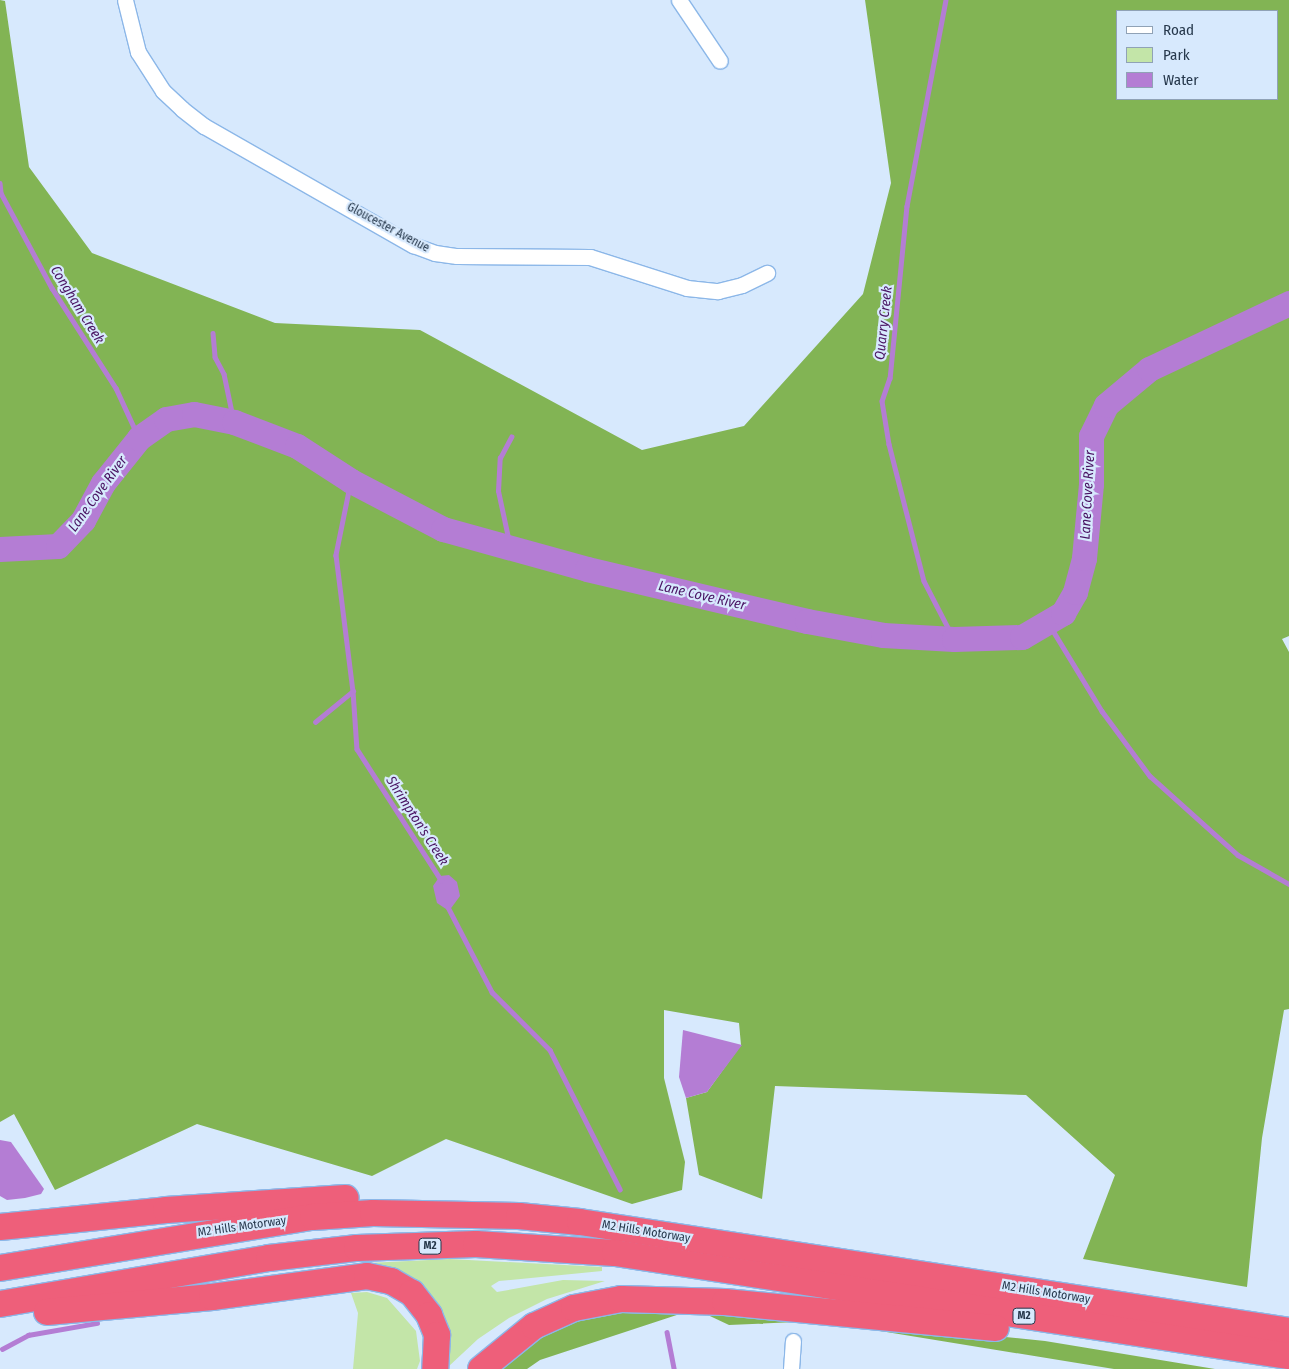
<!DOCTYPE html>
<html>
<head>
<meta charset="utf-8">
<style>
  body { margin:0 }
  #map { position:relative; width:1289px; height:1369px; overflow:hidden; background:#d7e9fd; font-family:"Fira Sans Condensed",sans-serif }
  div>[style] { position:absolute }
  .green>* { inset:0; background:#c3e5a8 }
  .forest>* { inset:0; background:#82b454 }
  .water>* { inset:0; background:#b47dd4 }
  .stream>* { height:4.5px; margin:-2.25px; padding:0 2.25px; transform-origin:2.25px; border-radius:2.25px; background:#b47dd4 }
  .river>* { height:25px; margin:-12.5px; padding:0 12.5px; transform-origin:12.5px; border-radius:12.5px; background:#b47dd4 }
  .roads { filter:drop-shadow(1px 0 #8cb7e8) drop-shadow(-1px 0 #8cb7e8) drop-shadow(0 1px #8cb7e8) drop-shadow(0 -1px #8cb7e8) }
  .street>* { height:15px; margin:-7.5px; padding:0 7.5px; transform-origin:7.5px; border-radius:7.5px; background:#fff }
  .highway>* { height:26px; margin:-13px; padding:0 13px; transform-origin:13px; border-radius:13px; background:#ee5f7a }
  span { translate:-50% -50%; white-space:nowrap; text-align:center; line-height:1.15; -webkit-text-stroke:4.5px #d7e9fd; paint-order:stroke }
  .shield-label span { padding:1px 4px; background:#d7e9fd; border:1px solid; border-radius:4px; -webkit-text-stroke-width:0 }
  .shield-label { font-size:11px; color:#26384c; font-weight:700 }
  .street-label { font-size:12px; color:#26384c }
  .water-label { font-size:14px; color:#491362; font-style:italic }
  .legend { position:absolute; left:1116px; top:10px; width:162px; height:90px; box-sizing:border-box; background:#d7e9fd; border:1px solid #90a2b6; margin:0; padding:6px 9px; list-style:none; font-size:15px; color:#26384c }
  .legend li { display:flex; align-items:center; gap:10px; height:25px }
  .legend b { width:25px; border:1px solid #90a2b6 }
</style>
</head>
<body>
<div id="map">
  <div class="green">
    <div style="clip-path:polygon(450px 1259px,602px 1267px,602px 1271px,499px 1281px,491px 1286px,497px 1292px,563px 1280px,605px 1281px,547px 1299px,509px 1318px,478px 1339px,448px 1367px,446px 1347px,368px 1263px)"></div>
    <div style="clip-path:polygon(367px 1292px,387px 1298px,416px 1331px,420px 1361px,417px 1369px,353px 1369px,358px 1313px,351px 1293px)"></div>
  </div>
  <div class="forest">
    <div style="clip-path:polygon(evenodd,0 0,5px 1px,29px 167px,92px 253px,275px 323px,420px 330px,642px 450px,744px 426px,863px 294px,891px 183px,865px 0,1289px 0,1289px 636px,1282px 639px,1289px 652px,1289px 1009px,1284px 1010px,1262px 1138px,1247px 1287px,1083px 1259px,1115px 1175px,1026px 1095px,775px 1086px,762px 1199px,699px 1175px,686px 1098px,707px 1092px,741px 1045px,739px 1023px,664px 1010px,664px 1078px,685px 1162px,682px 1190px,632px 1204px,446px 1139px,372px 1176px,197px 1124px,55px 1190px,14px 1114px,0 1122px,0 0,1118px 11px,1278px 11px,1278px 99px,1118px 99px,1118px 11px)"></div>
    <div style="clip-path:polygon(696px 1306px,1045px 1341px,1215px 1369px,1114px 1369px,819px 1321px,729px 1325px,695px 1309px,540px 1360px,527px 1369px,502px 1369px,529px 1345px,558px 1327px,590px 1315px,621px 1309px)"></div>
  </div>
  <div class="water">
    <div style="clip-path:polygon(449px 875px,457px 882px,460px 896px,449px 911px,437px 903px,433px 886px,440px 876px)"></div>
    <div style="clip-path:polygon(683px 1030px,742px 1045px,707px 1092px,686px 1098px,679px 1077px)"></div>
    <div style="clip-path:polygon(0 1140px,11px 1142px,44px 1189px,41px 1194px,25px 1198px,7px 1200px,0 1196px)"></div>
  </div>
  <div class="stream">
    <div style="left:946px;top:0;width:210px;rotate:100.7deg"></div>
    <div style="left:907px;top:206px;width:173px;rotate:95.6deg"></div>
    <div style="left:890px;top:378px;width:24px;rotate:109deg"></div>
    <div style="left:882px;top:401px;width:44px;rotate:80.8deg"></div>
    <div style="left:889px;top:444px;width:141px;rotate:75.7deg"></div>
    <div style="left:924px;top:581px;width:65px;rotate:62.7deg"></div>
    <div style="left:0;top:183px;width:10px;rotate:84deg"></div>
    <div style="left:1px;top:193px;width:108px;rotate:61.8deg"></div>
    <div style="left:52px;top:288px;width:119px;rotate:57.4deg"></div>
    <div style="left:116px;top:388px;width:55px;rotate:65.3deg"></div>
    <div style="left:213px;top:333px;width:24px;rotate:85deg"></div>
    <div style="left:215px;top:357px;width:19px;rotate:62deg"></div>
    <div style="left:224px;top:374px;width:49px;rotate:78.2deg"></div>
    <div style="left:351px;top:481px;width:76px;rotate:101.5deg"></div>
    <div style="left:336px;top:555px;width:137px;rotate:82.9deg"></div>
    <div style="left:353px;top:691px;width:58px;rotate:86.1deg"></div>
    <div style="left:357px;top:749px;width:156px;rotate:57.3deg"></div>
    <div style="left:510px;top:547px;width:57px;rotate:-102.1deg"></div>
    <div style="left:498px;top:491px;width:33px;rotate:-87deg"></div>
    <div style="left:500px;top:458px;width:24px;rotate:-62deg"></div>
    <div style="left:1049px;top:624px;width:102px;rotate:58.7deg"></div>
    <div style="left:1102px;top:711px;width:81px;rotate:53.6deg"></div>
    <div style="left:1150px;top:776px;width:118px;rotate:41.9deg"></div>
    <div style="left:1238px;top:855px;width:59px;rotate:29.6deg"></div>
    <div style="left:315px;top:722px;width:49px;rotate:-39.2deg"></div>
    <div style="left:448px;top:907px;width:96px;rotate:62.6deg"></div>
    <div style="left:492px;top:992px;width:82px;rotate:45deg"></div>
    <div style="left:550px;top:1050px;width:156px;rotate:63.3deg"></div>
    <div style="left:667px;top:1332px;width:38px;rotate:79deg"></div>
    <div style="left:2px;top:1349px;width:30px;rotate:-28deg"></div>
    <div style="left:28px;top:1335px;width:70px;rotate:-9.9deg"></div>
  </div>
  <div class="river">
    <div style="left:0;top:549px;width:58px;rotate:-3deg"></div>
    <div style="left:58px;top:546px;width:36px;rotate:-46deg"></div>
    <div style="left:83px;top:520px;width:42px;rotate:-61.6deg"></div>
    <div style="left:103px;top:483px;width:58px;rotate:-51.3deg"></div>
    <div style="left:139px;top:438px;width:33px;rotate:-35deg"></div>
    <div style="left:166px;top:419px;width:28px;rotate:-10deg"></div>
    <div style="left:194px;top:414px;width:41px;rotate:11.3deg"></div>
    <div style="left:234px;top:422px;width:67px;rotate:20.9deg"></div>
    <div style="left:297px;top:446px;width:64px;rotate:32.9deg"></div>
    <div style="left:351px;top:481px;width:104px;rotate:27.6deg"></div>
    <div style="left:443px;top:529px;width:149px;rotate:15.5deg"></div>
    <div style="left:587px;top:569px;width:226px;rotate:13.3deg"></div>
    <div style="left:807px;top:621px;width:77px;rotate:10.4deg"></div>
    <div style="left:883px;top:635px;width:71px;rotate:3.2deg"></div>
    <div style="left:954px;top:639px;width:68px;rotate:-1.7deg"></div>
    <div style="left:1022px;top:637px;width:48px;rotate:-30.3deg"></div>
    <div style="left:1063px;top:613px;width:24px;rotate:-60deg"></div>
    <div style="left:1075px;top:592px;width:35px;rotate:-75deg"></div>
    <div style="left:1084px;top:558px;width:74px;rotate:-84.6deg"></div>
    <div style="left:1091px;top:484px;width:48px;rotate:-90deg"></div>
    <div style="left:1091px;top:436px;width:34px;rotate:-64deg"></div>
    <div style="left:1106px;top:405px;width:56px;rotate:-39.9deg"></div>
    <div style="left:1149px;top:369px;width:155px;rotate:-25.2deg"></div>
  </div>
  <div class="roads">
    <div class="street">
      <div style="left:125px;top:0;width:54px;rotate:76deg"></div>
      <div style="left:138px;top:52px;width:46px;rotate:57.3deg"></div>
      <div style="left:163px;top:91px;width:26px;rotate:43deg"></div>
      <div style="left:182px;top:109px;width:28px;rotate:38deg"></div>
      <div style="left:204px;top:126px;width:241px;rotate:29.7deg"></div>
      <div style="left:413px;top:245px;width:23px;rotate:20deg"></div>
      <div style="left:435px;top:253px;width:22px;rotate:8deg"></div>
      <div style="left:457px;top:256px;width:133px;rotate:0.4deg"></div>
      <div style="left:590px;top:257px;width:102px;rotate:17.7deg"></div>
      <div style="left:687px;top:288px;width:31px;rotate:6deg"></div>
      <div style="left:718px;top:291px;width:25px;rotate:-14deg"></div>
      <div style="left:742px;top:285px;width:28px;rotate:-26deg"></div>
      <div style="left:679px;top:0;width:73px;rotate:56.1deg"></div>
      <div style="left:791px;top:1369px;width:28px;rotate:-86deg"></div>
    </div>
    <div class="highway">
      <div style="left:0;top:1227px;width:167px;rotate:-5.8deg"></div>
      <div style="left:166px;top:1210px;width:180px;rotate:-3.8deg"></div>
      <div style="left:0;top:1268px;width:317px;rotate:-9.3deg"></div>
      <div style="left:313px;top:1217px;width:60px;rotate:-3.8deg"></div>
      <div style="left:373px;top:1213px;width:146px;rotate:1.2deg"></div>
      <div style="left:519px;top:1216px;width:61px;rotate:5.6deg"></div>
      <div style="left:580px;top:1222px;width:717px;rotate:8.74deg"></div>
      <div style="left:0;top:1304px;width:273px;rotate:-9.7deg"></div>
      <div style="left:269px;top:1258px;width:89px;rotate:-6.5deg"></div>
      <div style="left:357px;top:1248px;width:119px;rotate:-1.9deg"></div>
      <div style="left:476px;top:1244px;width:139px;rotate:3.7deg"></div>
      <div style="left:615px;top:1253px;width:682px;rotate:8.69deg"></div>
      <div style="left:47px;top:1312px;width:166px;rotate:-5.2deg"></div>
      <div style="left:212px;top:1297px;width:156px;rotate:-7.7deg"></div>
      <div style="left:367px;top:1276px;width:25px;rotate:12deg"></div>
      <div style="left:391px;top:1281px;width:24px;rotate:30deg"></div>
      <div style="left:412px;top:1293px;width:28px;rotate:52deg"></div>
      <div style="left:429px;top:1315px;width:22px;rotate:68deg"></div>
      <div style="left:437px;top:1335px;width:34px;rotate:93deg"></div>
      <div style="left:481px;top:1369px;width:68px;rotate:-39.1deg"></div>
      <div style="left:534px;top:1326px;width:44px;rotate:-24.2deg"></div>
      <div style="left:574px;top:1308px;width:48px;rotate:-10.8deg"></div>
      <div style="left:621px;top:1299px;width:104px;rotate:1.7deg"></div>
      <div style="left:725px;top:1302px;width:272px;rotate:5.5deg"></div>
    </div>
  </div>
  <div class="shield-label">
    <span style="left:430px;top:1246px">M2</span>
    <span style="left:1024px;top:1316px">M2</span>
  </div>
  <div class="street-label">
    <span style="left:388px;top:228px;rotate:28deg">Gloucester Avenue</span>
    <span style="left:242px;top:1227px;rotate:-8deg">M2 Hills Motorway</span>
    <span style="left:646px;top:1232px;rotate:9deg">M2 Hills Motorway</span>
    <span style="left:1046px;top:1293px;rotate:9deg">M2 Hills Motorway</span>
  </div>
  <div class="water-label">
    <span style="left:77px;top:305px;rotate:58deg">Congham Creek</span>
    <span style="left:884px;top:323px;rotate:-84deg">Quarry Creek</span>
    <span style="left:98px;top:494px;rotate:-54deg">Lane Cove River</span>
    <span style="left:1088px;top:495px;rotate:-87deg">Lane Cove River</span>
    <span style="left:702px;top:596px;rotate:13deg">Lane Cove River</span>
    <span style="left:417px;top:821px;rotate:57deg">Shrimpton's Creek</span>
  </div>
  <ul class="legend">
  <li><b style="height:6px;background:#fff"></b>Road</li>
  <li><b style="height:14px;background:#c3e5a8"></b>Park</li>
  <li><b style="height:14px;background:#b47dd4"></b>Water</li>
  </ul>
</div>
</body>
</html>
